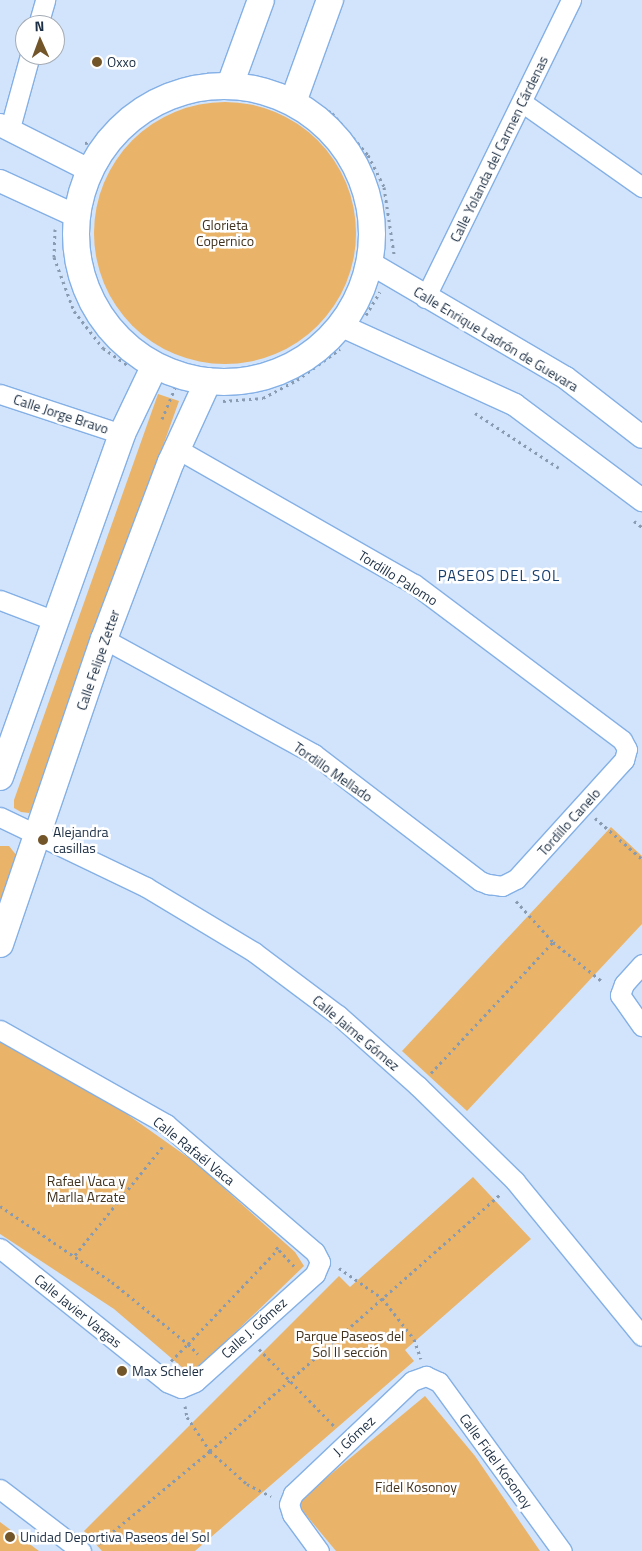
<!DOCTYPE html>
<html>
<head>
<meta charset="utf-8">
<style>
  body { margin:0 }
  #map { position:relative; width:642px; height:1551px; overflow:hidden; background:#d2e4fb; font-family:"Titillium Web",sans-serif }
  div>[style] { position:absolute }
  .green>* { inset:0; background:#e9b369 }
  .round { border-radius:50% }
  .path>* { height:3px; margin-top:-1.5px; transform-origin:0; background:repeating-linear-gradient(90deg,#899bb1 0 2.5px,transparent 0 6.5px) }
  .roads { filter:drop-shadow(1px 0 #84b0e6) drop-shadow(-1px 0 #84b0e6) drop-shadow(0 1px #84b0e6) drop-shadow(0 -1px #84b0e6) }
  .minor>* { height:19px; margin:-9.5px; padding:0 9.5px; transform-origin:9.5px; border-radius:9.5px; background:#fff }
  .tertiary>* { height:22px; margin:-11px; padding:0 11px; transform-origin:11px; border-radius:11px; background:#fff }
  .secondary>* { height:26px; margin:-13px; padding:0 13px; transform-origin:13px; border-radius:13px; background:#fff }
  .secondary>.ring { margin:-13px; padding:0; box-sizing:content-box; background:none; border:26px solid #fff; border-radius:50% }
  .dots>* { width:14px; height:14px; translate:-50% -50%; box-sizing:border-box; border:2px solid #fff; border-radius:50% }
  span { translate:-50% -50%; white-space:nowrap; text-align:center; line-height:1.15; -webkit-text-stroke:5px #fff; paint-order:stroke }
  .poi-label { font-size:14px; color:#1c2e43 }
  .left { translate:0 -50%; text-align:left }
  .street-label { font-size:14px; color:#1c2e43 }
  .park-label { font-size:14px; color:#42331f }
  .neighbourhood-label { font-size:15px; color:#163e6d; letter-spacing:1px }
  .north { position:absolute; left:15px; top:15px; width:50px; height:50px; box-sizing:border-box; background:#fff; border:1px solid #a4abb4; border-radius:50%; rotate:358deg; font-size:14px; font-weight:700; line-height:20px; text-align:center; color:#1c2e43 }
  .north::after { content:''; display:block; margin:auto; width:18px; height:22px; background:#73552a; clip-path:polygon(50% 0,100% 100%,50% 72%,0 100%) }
</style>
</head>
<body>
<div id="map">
  <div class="green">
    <div class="round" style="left:94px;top:102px;width:262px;height:262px"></div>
    <div style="clip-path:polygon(158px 394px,179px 401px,34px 808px,29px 813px,21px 812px,14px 808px,14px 800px)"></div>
    <div style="clip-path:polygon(611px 827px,642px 856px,642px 924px,467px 1111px,402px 1051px)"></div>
    <div style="clip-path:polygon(0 846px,9px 846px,17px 856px,0 904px)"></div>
    <div style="clip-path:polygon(0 1042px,97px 1093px,196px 1163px,295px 1252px,304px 1266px,191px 1375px,114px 1309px,0 1234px)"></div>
    <div style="clip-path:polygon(473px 1177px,531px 1239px,405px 1350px,414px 1361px,195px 1551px,102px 1551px,84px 1531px,339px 1276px,350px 1287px)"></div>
    <div style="clip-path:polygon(425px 1396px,475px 1456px,540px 1551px,336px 1551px,296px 1503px)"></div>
    <div style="clip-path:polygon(0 1522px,39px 1551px,0 1551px)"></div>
  </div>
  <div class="path">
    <div style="left:257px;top:78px;width:19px;rotate:18deg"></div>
    <div style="left:317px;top:104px;width:17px;rotate:31deg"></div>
    <div style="left:332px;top:113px;width:55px;rotate:49.4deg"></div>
    <div style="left:368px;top:155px;width:36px;rotate:63deg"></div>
    <div style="left:384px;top:187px;width:68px;rotate:81.5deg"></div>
    <div style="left:85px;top:143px;width:8px;rotate:-7deg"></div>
    <div style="left:93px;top:142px;width:12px;rotate:-55deg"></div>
    <div style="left:100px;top:132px;width:66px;rotate:-37.6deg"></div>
    <div style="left:152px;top:92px;width:60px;rotate:-18.4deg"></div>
    <div style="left:55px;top:229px;width:28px;rotate:92deg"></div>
    <div style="left:54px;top:257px;width:58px;rotate:69.7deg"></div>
    <div style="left:74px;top:311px;width:47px;rotate:51.9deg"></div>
    <div style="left:103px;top:348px;width:32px;rotate:35deg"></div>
    <div style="left:366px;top:315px;width:27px;rotate:-59deg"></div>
    <div style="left:223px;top:401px;width:40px;rotate:-4.3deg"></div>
    <div style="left:263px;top:398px;width:38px;rotate:-28deg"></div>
    <div style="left:297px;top:380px;width:53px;rotate:-35.8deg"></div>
    <div style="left:475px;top:413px;width:100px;rotate:33.2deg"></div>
    <div style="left:162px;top:419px;width:47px;rotate:-67.3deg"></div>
    <div style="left:634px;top:521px;width:10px;rotate:37deg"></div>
    <div style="left:595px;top:818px;width:62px;rotate:41.1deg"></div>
    <div style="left:516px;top:901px;width:55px;rotate:47.9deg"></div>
    <div style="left:431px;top:1073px;width:179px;rotate:-47deg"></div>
    <div style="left:553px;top:942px;width:64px;rotate:38.7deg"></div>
    <div style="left:0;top:1206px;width:135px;rotate:34.2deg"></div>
    <div style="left:112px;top:1282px;width:98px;rotate:39.2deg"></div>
    <div style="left:188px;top:1344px;width:131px;rotate:-46.5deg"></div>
    <div style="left:278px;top:1249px;width:3px;rotate:-135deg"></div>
    <div style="left:279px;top:1250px;width:23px;rotate:47deg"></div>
    <div style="left:75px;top:1255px;width:139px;rotate:-51.1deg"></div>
    <div style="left:339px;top:1268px;width:52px;rotate:34.9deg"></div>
    <div style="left:382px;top:1298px;width:52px;rotate:52deg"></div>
    <div style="left:414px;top:1339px;width:21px;rotate:71deg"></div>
    <div style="left:259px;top:1349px;width:109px;rotate:45.7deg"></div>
    <div style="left:171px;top:1361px;width:24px;rotate:-45deg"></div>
    <div style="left:188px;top:1344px;width:14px;rotate:45deg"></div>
    <div style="left:185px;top:1406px;width:11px;rotate:80deg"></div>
    <div style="left:187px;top:1417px;width:41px;rotate:55.9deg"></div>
    <div style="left:210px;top:1451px;width:50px;rotate:41.7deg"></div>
    <div style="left:247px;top:1484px;width:27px;rotate:27deg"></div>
    <div style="left:98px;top:1544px;width:146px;rotate:-39.7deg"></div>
    <div style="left:210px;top:1451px;width:387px;rotate:-41.5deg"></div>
  </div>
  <div class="roads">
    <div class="minor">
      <div style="left:38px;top:25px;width:26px;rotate:-74deg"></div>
      <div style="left:523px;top:103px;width:146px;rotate:35.2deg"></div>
      <div style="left:10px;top:128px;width:76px;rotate:-74.7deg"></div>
      <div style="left:425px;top:298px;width:332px;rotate:-63.9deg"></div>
      <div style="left:0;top:394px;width:128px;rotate:18.2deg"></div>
      <div style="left:0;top:600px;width:59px;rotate:20.9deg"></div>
      <div style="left:104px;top:639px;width:239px;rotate:28.7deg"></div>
      <div style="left:314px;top:754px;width:209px;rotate:37.4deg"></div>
      <div style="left:480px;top:881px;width:9px;rotate:21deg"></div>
      <div style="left:488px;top:884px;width:14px;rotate:8deg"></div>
      <div style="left:502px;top:886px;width:16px;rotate:-27deg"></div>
      <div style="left:516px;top:879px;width:161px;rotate:-47.8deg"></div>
      <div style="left:624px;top:760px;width:11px;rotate:-75deg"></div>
      <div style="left:627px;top:749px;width:10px;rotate:-119deg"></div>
      <div style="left:622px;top:740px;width:260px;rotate:-143.1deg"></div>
      <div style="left:414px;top:584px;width:274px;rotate:-150.3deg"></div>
      <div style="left:0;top:817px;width:162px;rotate:25.6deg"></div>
      <div style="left:146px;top:887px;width:126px;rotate:31deg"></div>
      <div style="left:254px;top:952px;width:105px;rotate:36.9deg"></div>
      <div style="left:338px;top:1015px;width:107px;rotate:41.6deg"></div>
      <div style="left:418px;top:1086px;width:136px;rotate:44.4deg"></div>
      <div style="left:515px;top:1181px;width:200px;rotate:50.7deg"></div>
      <div style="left:642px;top:964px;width:27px;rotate:132deg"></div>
      <div style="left:624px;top:984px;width:12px;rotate:110deg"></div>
      <div style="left:620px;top:995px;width:38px;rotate:55deg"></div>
      <div style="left:0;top:1030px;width:191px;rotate:29.5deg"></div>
      <div style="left:166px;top:1124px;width:196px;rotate:40.7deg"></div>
      <div style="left:315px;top:1252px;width:11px;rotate:63deg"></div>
      <div style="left:320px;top:1262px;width:13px;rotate:113deg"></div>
      <div style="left:315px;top:1274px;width:161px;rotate:138deg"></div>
      <div style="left:195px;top:1382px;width:15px;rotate:157deg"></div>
      <div style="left:181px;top:1388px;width:15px;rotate:-157deg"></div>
      <div style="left:167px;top:1382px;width:214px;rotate:-141.3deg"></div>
      <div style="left:0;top:1489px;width:102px;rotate:37.4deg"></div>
      <div style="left:319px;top:1551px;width:46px;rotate:-126.1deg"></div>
      <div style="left:292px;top:1514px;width:10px;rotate:-107deg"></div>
      <div style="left:289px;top:1504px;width:11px;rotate:-68deg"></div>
      <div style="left:293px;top:1494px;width:164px;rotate:-43.5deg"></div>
      <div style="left:412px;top:1381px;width:15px;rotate:-20deg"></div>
      <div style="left:426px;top:1376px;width:14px;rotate:25deg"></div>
      <div style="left:439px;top:1382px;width:209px;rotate:54deg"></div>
    </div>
    <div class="tertiary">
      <div style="left:0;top:125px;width:100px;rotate:26.8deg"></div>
      <div style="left:0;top:181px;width:84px;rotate:24.7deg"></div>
      <div style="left:370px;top:263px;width:227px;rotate:30.4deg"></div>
      <div style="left:566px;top:378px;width:96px;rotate:37.8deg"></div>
      <div style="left:342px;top:326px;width:190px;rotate:24.5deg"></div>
      <div style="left:515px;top:405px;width:159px;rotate:36.8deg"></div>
    </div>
    <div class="secondary">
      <div style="left:230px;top:85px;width:90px;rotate:-70deg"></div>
      <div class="ring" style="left:76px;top:86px;width:270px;height:270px"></div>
      <div style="left:293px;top:102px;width:109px;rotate:-70.1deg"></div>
      <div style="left:0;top:777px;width:364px;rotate:-70.4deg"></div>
      <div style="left:122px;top:434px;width:76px;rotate:-64.4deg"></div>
      <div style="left:0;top:944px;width:322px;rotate:-71.2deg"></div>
      <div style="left:104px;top:639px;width:189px;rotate:-69.3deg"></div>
      <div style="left:171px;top:462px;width:89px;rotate:-65.4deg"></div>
    </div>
  </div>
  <div class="dots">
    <div style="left:97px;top:62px;background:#73552a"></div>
    <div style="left:43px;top:840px;background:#73552a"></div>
    <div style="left:122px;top:1371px;background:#73552a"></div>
    <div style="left:10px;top:1537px;background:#73552a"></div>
  </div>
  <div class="poi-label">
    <span class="left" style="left:107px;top:62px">Oxxo</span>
    <span class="left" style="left:53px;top:840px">Alejandra<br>casillas</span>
    <span class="left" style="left:132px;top:1371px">Max Scheler</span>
    <span class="left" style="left:20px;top:1537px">Unidad Deportiva Paseos del Sol</span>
  </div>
  <div class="street-label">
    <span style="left:499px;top:149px;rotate:-64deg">Calle Yolanda del Carmen Cárdenas</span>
    <span style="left:496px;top:339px;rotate:31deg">Calle Enrique Ladrón de Guevara</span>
    <span style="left:61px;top:414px;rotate:18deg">Calle Jorge Bravo</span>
    <span style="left:398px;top:578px;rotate:32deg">Tordillo Palomo</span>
    <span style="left:98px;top:660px;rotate:-71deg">Calle Felipe Zetter</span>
    <span style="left:333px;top:772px;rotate:35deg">Tordillo Mellado</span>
    <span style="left:569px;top:822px;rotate:-48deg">Tordillo Canelo</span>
    <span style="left:356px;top:1033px;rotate:40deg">Calle Jaime Gómez</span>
    <span style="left:194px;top:1151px;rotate:39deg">Calle Rafaél Vaca</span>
    <span style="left:78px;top:1311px;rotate:39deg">Calle Javier Vargas</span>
    <span style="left:254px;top:1328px;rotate:-42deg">Calle J. Gómez</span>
    <span style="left:354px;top:1436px;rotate:-43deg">J. Gómez</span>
    <span style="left:496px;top:1461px;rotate:54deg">Calle Fidel Kosonoy</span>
  </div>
  <div class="park-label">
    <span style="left:225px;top:233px">Glorieta<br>Copernico</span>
    <span style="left:86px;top:1189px">Rafael Vaca y<br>Marlla Arzate</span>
    <span style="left:350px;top:1344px">Parque Paseos del<br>Sol II sección</span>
    <span style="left:416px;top:1487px">Fidel Kosonoy</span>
  </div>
  <div class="neighbourhood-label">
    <span style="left:499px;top:576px">PASEOS DEL SOL</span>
  </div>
  <div class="north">N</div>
</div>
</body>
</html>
